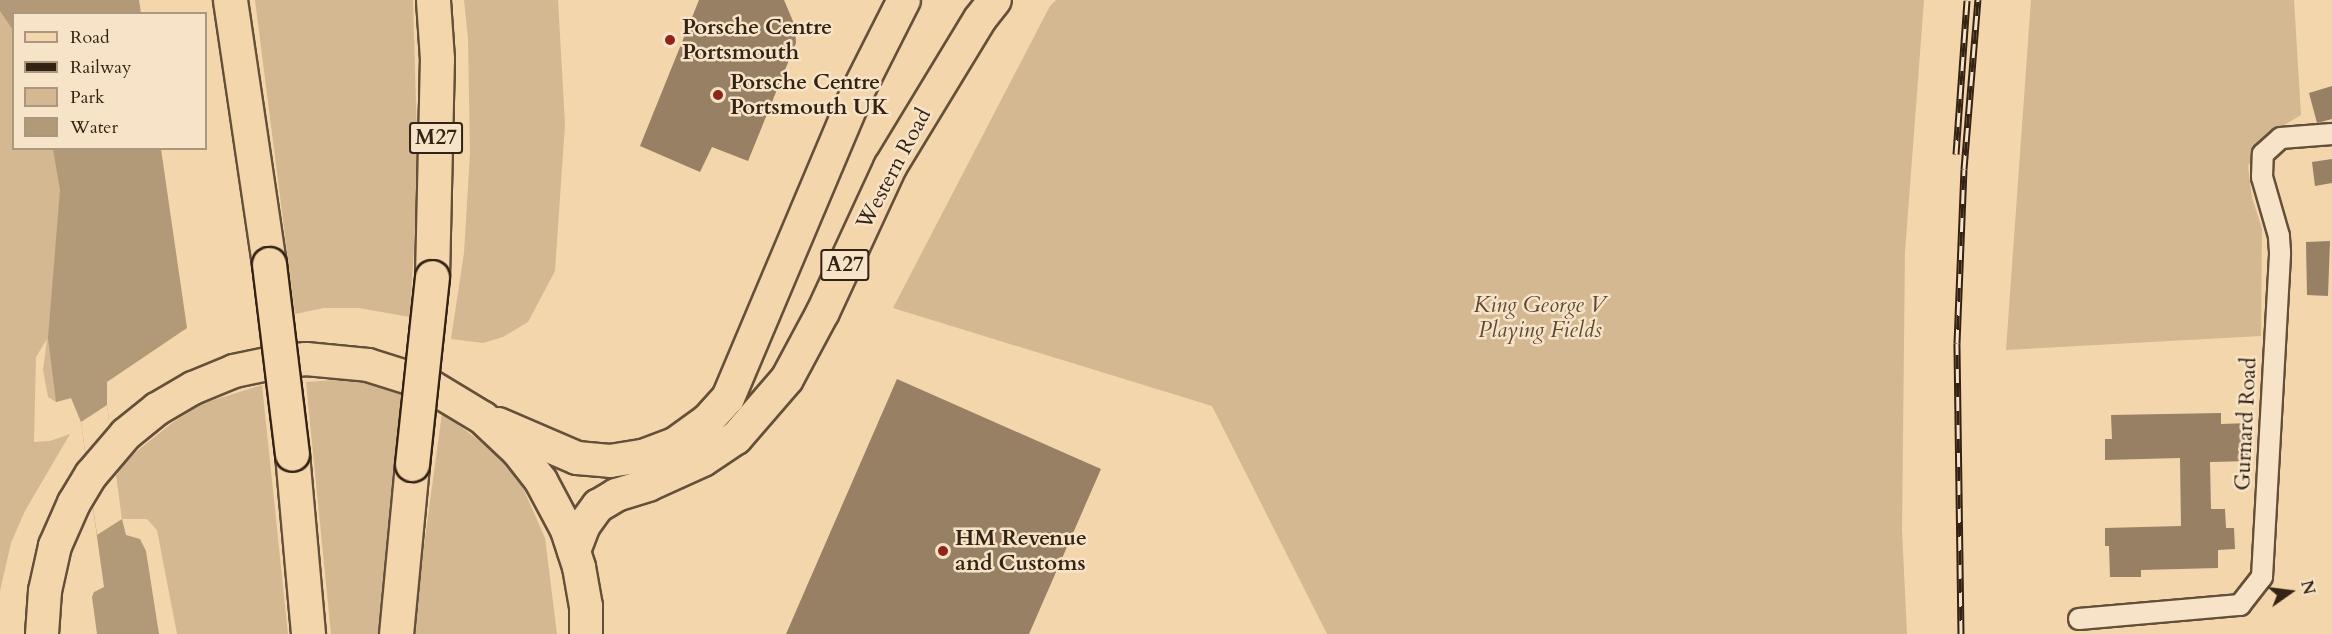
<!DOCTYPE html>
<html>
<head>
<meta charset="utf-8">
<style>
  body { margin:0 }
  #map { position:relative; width:2332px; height:634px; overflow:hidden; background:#f3d6ab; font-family:Cardo,serif }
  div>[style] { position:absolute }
  .green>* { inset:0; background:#d3b891 }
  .water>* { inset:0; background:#b29978 }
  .pier>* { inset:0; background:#f3d6ab }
  .building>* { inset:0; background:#978063 }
  .roads { filter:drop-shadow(2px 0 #64503a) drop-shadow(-2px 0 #64503a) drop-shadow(0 2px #64503a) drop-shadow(0 -2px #64503a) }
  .street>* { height:20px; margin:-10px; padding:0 10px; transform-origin:10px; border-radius:10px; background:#f7e4c8 }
  .primary>* { height:32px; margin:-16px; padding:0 16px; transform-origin:16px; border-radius:16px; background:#f3d6ab }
  .highway>* { height:33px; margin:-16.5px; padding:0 16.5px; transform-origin:16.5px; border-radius:16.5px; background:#f3d6ab }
  .rail>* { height:7px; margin-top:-3.5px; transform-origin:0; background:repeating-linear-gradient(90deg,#f7e4c8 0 14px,#342314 0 28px); box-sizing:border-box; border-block:2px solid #342314 }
  .bridges { filter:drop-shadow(2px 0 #342314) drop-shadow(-2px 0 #342314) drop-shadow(0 2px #342314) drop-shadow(0 -2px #342314) }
  .highway-bridge>* { height:33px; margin:-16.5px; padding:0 16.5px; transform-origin:16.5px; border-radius:16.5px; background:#f3d6ab }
  .dots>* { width:16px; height:16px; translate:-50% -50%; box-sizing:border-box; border:3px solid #f7e4c8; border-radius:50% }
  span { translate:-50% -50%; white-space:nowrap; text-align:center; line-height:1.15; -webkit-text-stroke:5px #f7e4c8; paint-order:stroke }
  .shield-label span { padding:2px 4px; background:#f7e4c8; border:2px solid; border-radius:4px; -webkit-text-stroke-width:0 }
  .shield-label { font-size:21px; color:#342314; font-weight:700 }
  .poi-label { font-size:22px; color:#342314; font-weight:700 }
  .left { translate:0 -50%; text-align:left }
  .street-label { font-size:22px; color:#342314 }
  .park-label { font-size:22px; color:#5c4833; font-style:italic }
  .legend { position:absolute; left:12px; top:12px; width:195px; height:138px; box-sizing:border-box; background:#f7e4c8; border:2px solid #a99780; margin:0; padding:8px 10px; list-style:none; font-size:18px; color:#342314 }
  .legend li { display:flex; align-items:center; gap:12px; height:30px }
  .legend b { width:30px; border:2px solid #a99780 }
  .north { position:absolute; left:2260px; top:562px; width:60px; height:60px; -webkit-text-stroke:4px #f7e4c8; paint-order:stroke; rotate:76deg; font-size:16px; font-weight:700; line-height:24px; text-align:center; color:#342314 }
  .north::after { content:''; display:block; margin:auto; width:21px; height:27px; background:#342314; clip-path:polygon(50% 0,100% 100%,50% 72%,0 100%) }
</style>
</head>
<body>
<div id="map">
  <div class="green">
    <div style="clip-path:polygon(0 0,14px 14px,14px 148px,71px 149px,71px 398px,56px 402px,48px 397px,43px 370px,47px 339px,36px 357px,34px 442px,50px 441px,70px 434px,25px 511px,11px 543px,0 591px)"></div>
    <div style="clip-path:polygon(255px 0,413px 0,418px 174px,410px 317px,359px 308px,324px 308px,295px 314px)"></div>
    <div style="clip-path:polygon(464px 0,558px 0,565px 124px,555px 271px,528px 322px,503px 337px,483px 343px,451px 339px,464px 253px,470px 153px,468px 39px)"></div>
    <div style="clip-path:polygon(1056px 0,1924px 0,1905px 252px,1902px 530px,1907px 634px,1327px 634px,1212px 406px,893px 308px,1050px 6px)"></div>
    <div style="clip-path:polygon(2031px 0,2294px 0,2301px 115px,2266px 136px,2248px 166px,2252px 198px,2262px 228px,2261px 336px,2006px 350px)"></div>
    <div style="clip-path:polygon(348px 379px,404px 388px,380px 634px,331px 634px,306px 382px)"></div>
    <div style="clip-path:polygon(262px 385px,288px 634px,177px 634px,157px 530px,147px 519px,122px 519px,116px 476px,127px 459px,172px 423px,201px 404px)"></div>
    <div style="clip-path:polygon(442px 413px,500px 456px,520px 481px,545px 538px,557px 634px,412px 634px)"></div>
  </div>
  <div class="water">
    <div style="clip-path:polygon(0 0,139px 0,141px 13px,14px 14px,13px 30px,0 11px)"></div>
    <div style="clip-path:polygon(53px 149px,161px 149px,187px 328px,107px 382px,107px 405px,122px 519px,126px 535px,140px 539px,146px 551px,159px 634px,97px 634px,92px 597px,94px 592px,104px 587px,81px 422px,71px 398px,56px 402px,48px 338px,60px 190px)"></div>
  </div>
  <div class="pier">
    <div style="clip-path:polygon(107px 405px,122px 519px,97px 535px,81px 422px)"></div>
  </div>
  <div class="building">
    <div style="clip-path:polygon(699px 0,784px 0,795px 26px,796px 43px,748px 161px,712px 147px,700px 172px,640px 146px)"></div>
    <div style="clip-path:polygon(2332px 86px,2332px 119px,2317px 123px,2309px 93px)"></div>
    <div style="clip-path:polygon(2332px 159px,2332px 183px,2315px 186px,2312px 162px)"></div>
    <div style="clip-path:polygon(2330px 241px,2328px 296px,2307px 295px,2306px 242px)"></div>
    <div style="clip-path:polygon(897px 379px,1101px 469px,1029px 634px,786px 634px)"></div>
    <div style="clip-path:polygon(2221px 413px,2221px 424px,2250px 423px,2251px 461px,2210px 462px,2211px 509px,2225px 509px,2226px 528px,2234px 528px,2235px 549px,2218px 550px,2218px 568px,2141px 570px,2141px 577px,2110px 577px,2109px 546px,2105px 546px,2105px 528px,2181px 526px,2180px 458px,2105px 460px,2105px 439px,2112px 439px,2111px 415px)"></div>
  </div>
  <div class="roads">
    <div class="street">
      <div style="left:2079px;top:619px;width:162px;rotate:-5deg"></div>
      <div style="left:2240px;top:605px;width:36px;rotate:-52deg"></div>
      <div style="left:2262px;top:577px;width:325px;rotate:-86.8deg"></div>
      <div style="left:2280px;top:252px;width:16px;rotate:-94deg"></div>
      <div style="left:2279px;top:236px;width:61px;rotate:-106.1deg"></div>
      <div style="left:2262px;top:177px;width:23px;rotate:-88deg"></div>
      <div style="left:2263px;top:154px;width:24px;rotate:-42deg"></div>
      <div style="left:2281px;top:138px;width:51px;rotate:-4.5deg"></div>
    </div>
    <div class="primary">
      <div style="left:498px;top:424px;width:86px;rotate:23.3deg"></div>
      <div style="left:577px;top:458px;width:33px;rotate:5deg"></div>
      <div style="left:610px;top:461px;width:33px;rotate:-9deg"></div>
      <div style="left:643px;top:456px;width:34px;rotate:-21deg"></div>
      <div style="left:675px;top:444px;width:41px;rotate:-36deg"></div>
      <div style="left:708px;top:420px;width:30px;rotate:-48deg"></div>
      <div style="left:728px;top:398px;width:331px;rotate:-67.1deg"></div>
      <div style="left:857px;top:93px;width:104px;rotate:-63.2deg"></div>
      <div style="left:574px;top:551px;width:28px;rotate:-69deg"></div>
      <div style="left:584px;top:525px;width:24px;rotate:-54deg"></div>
      <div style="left:598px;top:506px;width:21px;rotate:-31deg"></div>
      <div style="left:616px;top:495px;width:34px;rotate:-17deg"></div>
      <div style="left:648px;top:485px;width:60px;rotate:-24.4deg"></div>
      <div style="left:703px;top:460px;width:40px;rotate:-34deg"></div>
      <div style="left:736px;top:438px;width:78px;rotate:-49.2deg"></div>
      <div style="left:787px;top:379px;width:76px;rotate:-61.8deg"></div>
      <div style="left:823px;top:312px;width:160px;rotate:-65.2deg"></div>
      <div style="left:890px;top:167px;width:173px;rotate:-58.7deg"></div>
      <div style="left:980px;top:19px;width:24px;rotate:-52deg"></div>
      <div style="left:42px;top:634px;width:43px;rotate:-86deg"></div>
      <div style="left:45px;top:591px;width:46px;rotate:-77.5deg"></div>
      <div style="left:55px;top:546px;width:47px;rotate:-66.2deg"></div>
      <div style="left:74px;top:503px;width:33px;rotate:-59deg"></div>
      <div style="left:91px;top:475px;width:54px;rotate:-49.5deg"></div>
      <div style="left:126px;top:434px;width:40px;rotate:-39deg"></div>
      <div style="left:157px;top:409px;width:42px;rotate:-30.3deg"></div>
      <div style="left:193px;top:388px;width:44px;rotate:-22.5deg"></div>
      <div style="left:234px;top:371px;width:44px;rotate:-11.8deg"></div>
      <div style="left:277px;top:362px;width:29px;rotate:-6deg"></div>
      <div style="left:306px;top:359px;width:62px;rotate:5.5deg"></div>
      <div style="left:368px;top:365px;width:60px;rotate:17.5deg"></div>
      <div style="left:425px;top:383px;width:68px;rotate:31.1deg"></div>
      <div style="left:483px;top:418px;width:47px;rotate:43.3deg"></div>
      <div style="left:517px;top:450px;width:39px;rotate:52deg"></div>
      <div style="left:541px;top:481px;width:55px;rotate:62deg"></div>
      <div style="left:567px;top:530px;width:39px;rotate:72deg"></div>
      <div style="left:579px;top:567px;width:40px;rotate:80deg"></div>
      <div style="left:586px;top:606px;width:28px;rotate:90deg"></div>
    </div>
    <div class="highway">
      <div style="left:230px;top:0;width:267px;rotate:81.6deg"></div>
      <div style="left:432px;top:277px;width:218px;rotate:-88.7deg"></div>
      <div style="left:437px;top:59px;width:59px;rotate:-93.9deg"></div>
      <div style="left:292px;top:454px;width:181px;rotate:84.9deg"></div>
      <div style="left:396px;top:634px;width:171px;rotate:-84.6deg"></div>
    </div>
  </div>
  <div class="rail">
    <div style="left:1956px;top:154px;width:154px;rotate:-85.9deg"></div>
    <div style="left:1961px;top:634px;width:291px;rotate:-90.8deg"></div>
    <div style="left:1957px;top:343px;width:174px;rotate:-87.7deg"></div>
    <div style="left:1964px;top:169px;width:170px;rotate:-85.3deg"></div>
  </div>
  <div class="bridges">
    <div class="highway-bridge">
      <div style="left:269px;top:264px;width:191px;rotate:83.1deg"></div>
      <div style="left:412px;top:464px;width:188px;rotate:-83.9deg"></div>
    </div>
  </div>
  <div class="dots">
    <div style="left:670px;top:40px;background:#8f2418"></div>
    <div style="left:718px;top:95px;background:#8f2418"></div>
    <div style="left:943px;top:551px;background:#8f2418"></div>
  </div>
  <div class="shield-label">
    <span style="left:436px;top:138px">M27</span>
    <span style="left:845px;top:265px">A27</span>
  </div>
  <div class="poi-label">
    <span class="left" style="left:682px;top:40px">Porsche Centre<br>Portsmouth</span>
    <span class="left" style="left:730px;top:95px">Porsche Centre<br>Portsmouth UK</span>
    <span class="left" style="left:955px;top:551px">HM Revenue<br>and Customs</span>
  </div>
  <div class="street-label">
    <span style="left:894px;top:169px;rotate:-62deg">Western Road</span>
    <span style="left:2246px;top:424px;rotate:-87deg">Gurnard Road</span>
  </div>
  <div class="park-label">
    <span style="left:1540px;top:318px">King George V<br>Playing Fields</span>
  </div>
  <ul class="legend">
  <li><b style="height:8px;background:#f3d6ab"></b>Road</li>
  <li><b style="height:8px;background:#342314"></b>Railway</li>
  <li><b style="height:16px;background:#d3b891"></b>Park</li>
  <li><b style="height:16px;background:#b29978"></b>Water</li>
  </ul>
  <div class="north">N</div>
</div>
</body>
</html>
